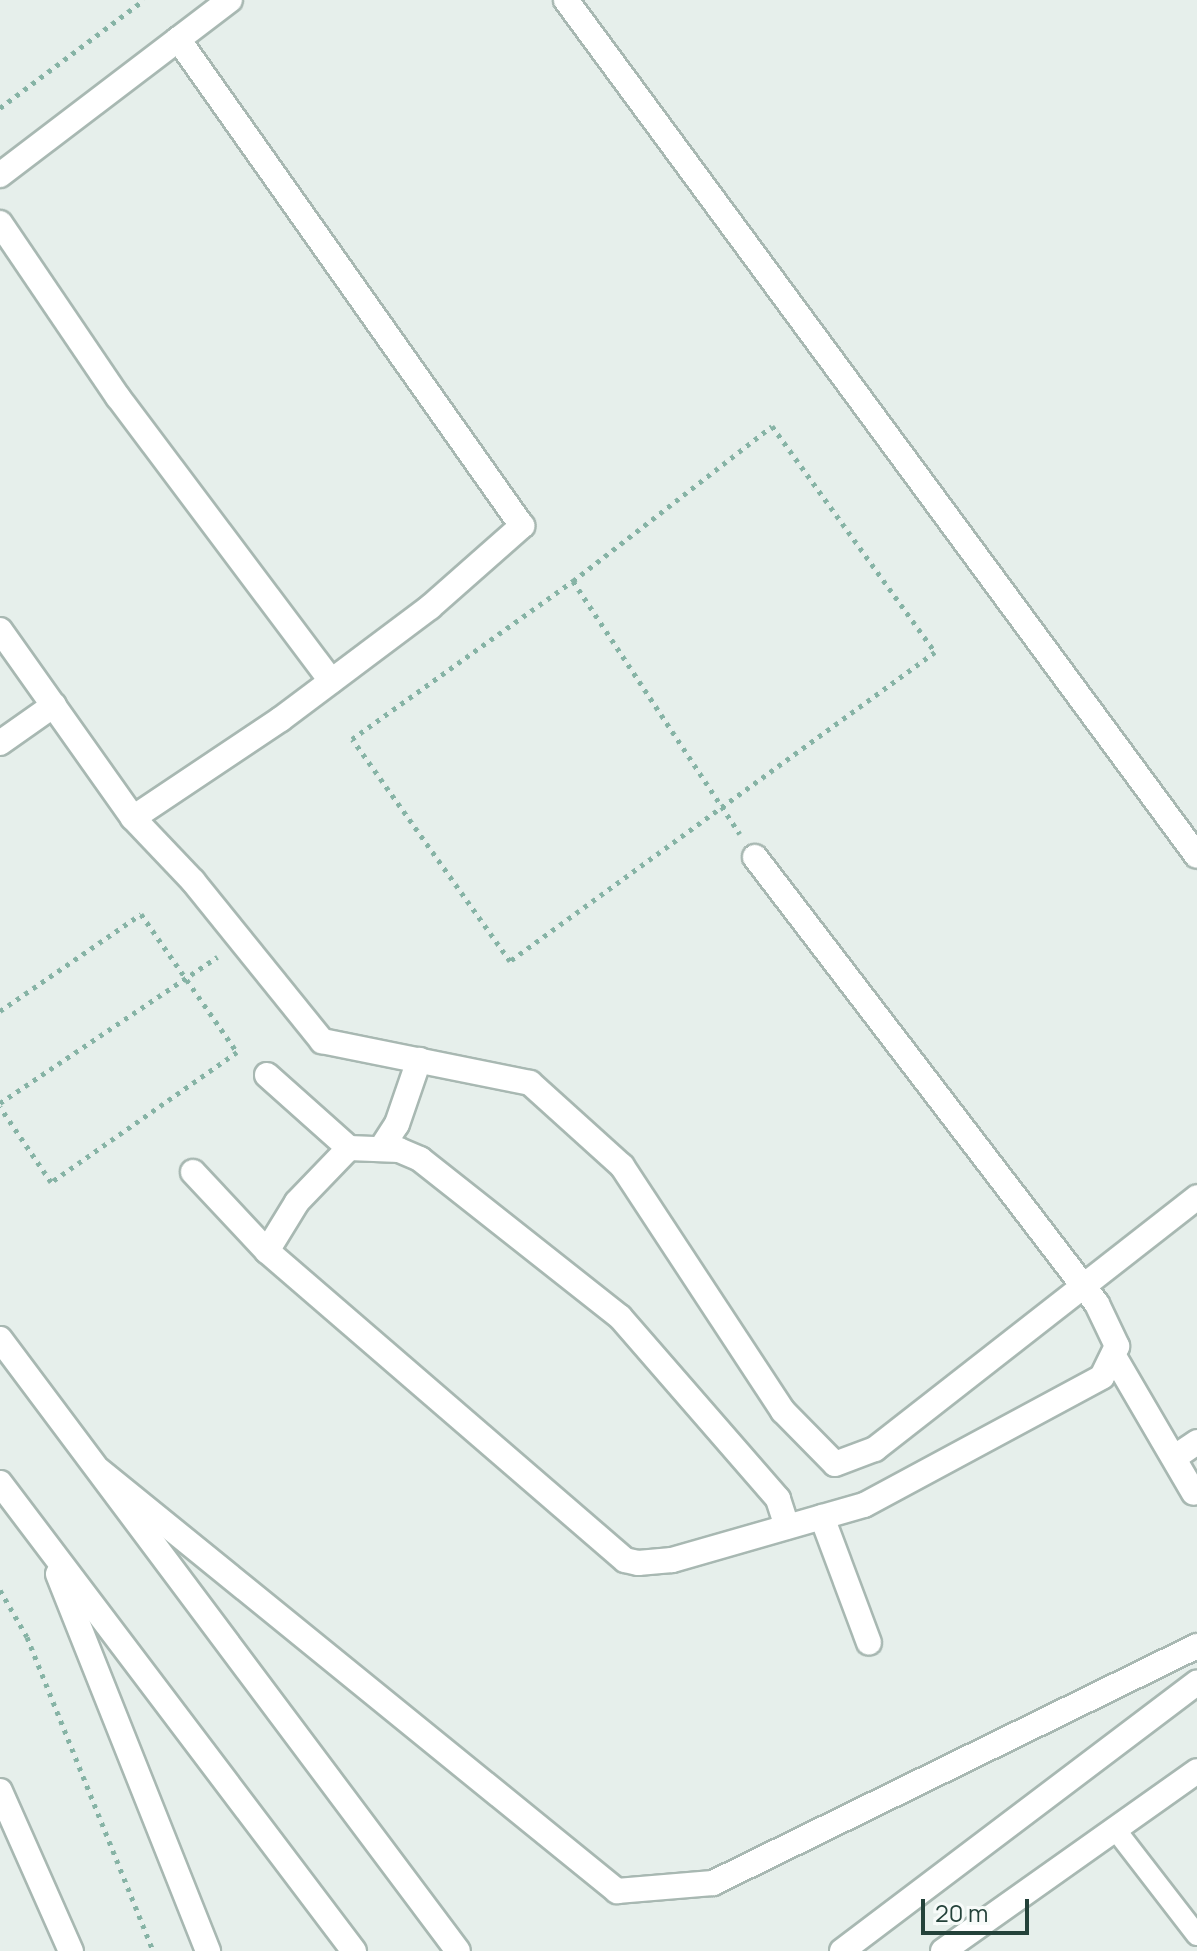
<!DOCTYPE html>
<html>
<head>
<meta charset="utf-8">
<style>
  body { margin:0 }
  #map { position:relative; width:1197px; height:1951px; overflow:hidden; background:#e6efeb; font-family:Manrope,sans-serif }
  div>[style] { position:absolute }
  .path>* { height:5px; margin-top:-2.5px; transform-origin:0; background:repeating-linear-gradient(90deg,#86b3a5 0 4px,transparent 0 10px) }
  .roads { filter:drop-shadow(2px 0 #a8b8b2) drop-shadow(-2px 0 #a8b8b2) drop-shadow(0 2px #a8b8b2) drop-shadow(0 -2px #a8b8b2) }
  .service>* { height:20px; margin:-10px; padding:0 10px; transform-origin:10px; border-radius:10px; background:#fff }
  .minor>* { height:24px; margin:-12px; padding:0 12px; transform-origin:12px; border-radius:12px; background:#fff }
  .tertiary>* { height:24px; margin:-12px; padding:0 12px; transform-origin:12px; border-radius:12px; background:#fff }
  .secondary>* { height:24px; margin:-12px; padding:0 12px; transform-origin:12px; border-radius:12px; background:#fff }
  span { translate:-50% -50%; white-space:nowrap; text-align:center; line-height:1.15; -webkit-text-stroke:6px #f7fbf9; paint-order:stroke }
  .scale { position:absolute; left:921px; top:1899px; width:108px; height:36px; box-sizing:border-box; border:4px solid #24423a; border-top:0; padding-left:10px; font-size:24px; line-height:28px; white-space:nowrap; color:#24423a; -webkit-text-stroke:6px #f7fbf9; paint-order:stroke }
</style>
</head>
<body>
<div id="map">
  <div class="path">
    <div style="left:0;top:108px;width:180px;rotate:-36.9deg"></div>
    <div style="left:772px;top:426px;width:279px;rotate:54.2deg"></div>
    <div style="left:935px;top:652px;width:525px;rotate:143.98deg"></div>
    <div style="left:510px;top:961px;width:272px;rotate:-125.4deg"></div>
    <div style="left:352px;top:739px;width:272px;rotate:-35.6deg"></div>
    <div style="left:573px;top:581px;width:252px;rotate:-37.9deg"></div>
    <div style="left:573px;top:581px;width:303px;rotate:56.6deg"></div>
    <div style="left:0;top:1011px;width:171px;rotate:-34.5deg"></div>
    <div style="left:141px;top:914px;width:168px;rotate:55.2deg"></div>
    <div style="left:237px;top:1052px;width:227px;rotate:145deg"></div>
    <div style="left:51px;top:1182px;width:91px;rotate:-124.2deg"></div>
    <div style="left:0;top:1103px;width:262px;rotate:-33.9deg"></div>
    <div style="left:0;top:1590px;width:54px;rotate:60.1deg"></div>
    <div style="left:27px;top:1637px;width:338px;rotate:68.1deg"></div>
  </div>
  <div class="roads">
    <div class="service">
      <div style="left:1115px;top:1829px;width:134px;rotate:52.3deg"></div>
    </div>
    <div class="minor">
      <div style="left:566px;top:0;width:1063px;rotate:53.6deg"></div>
      <div style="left:0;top:175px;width:289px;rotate:-37.3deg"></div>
      <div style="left:0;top:223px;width:210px;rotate:55.9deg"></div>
      <div style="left:118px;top:397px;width:355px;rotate:53.1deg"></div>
      <div style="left:0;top:630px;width:230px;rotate:54.7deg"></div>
      <div style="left:133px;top:818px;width:178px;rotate:-33.8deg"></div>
      <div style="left:281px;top:719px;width:186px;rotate:-36.9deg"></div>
      <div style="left:430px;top:607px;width:123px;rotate:-41.4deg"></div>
      <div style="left:522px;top:526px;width:596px;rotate:-125.24deg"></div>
      <div style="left:0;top:743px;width:66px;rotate:-35.1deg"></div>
      <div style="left:133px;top:818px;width:87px;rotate:46.4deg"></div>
      <div style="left:193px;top:881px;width:206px;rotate:51.1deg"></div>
      <div style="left:322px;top:1041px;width:212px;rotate:11.4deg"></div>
      <div style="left:530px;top:1083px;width:124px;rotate:42.1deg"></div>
      <div style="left:622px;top:1166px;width:293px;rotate:56.7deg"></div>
      <div style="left:783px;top:1411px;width:74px;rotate:45.5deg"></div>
      <div style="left:835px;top:1464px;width:43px;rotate:-20.6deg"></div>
      <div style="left:875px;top:1449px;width:409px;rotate:-38deg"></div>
      <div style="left:755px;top:857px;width:563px;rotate:52.58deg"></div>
      <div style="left:1097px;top:1304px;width:47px;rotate:64.5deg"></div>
      <div style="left:1117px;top:1346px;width:34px;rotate:116deg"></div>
      <div style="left:1102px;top:1377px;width:270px;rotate:151.7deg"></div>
      <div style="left:864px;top:1505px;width:200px;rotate:164deg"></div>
      <div style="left:672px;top:1560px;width:34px;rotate:175deg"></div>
      <div style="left:638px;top:1563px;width:13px;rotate:-167deg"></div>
      <div style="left:625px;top:1560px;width:473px;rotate:-139.2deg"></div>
      <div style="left:267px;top:1251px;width:57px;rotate:-58.5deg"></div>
      <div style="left:297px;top:1202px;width:75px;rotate:-46.1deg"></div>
      <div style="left:349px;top:1148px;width:50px;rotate:2.3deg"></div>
      <div style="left:399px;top:1150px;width:23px;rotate:23deg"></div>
      <div style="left:420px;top:1159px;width:255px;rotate:38.3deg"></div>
      <div style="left:620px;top:1317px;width:241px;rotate:49deg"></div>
      <div style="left:778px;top:1499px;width:29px;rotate:72deg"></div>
      <div style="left:267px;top:1075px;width:110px;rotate:41.7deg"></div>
      <div style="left:382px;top:1147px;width:27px;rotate:-57deg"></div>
      <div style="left:397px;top:1124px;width:68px;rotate:-71deg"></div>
      <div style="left:193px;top:1172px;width:108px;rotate:46.9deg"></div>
      <div style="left:1115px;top:1358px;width:156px;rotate:59.7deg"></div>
      <div style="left:1175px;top:1457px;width:27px;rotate:-34deg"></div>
      <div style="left:822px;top:1517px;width:134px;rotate:69.5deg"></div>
      <div style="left:0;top:1791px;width:175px;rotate:66.1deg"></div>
    </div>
    <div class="tertiary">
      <div style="left:842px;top:1951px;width:445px;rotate:-37.1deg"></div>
      <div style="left:943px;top:1951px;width:311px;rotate:-35.3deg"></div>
    </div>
    <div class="secondary">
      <div style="left:0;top:1339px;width:764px;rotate:53.19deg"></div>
      <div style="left:99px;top:1470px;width:668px;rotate:39.1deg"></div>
      <div style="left:617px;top:1891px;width:96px;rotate:-4.8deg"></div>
      <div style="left:713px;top:1883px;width:539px;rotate:-26.09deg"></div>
      <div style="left:0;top:1483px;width:587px;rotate:52.9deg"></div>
      <div style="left:58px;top:1574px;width:406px;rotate:68.3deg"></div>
    </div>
  </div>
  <div class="scale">20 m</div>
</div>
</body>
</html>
